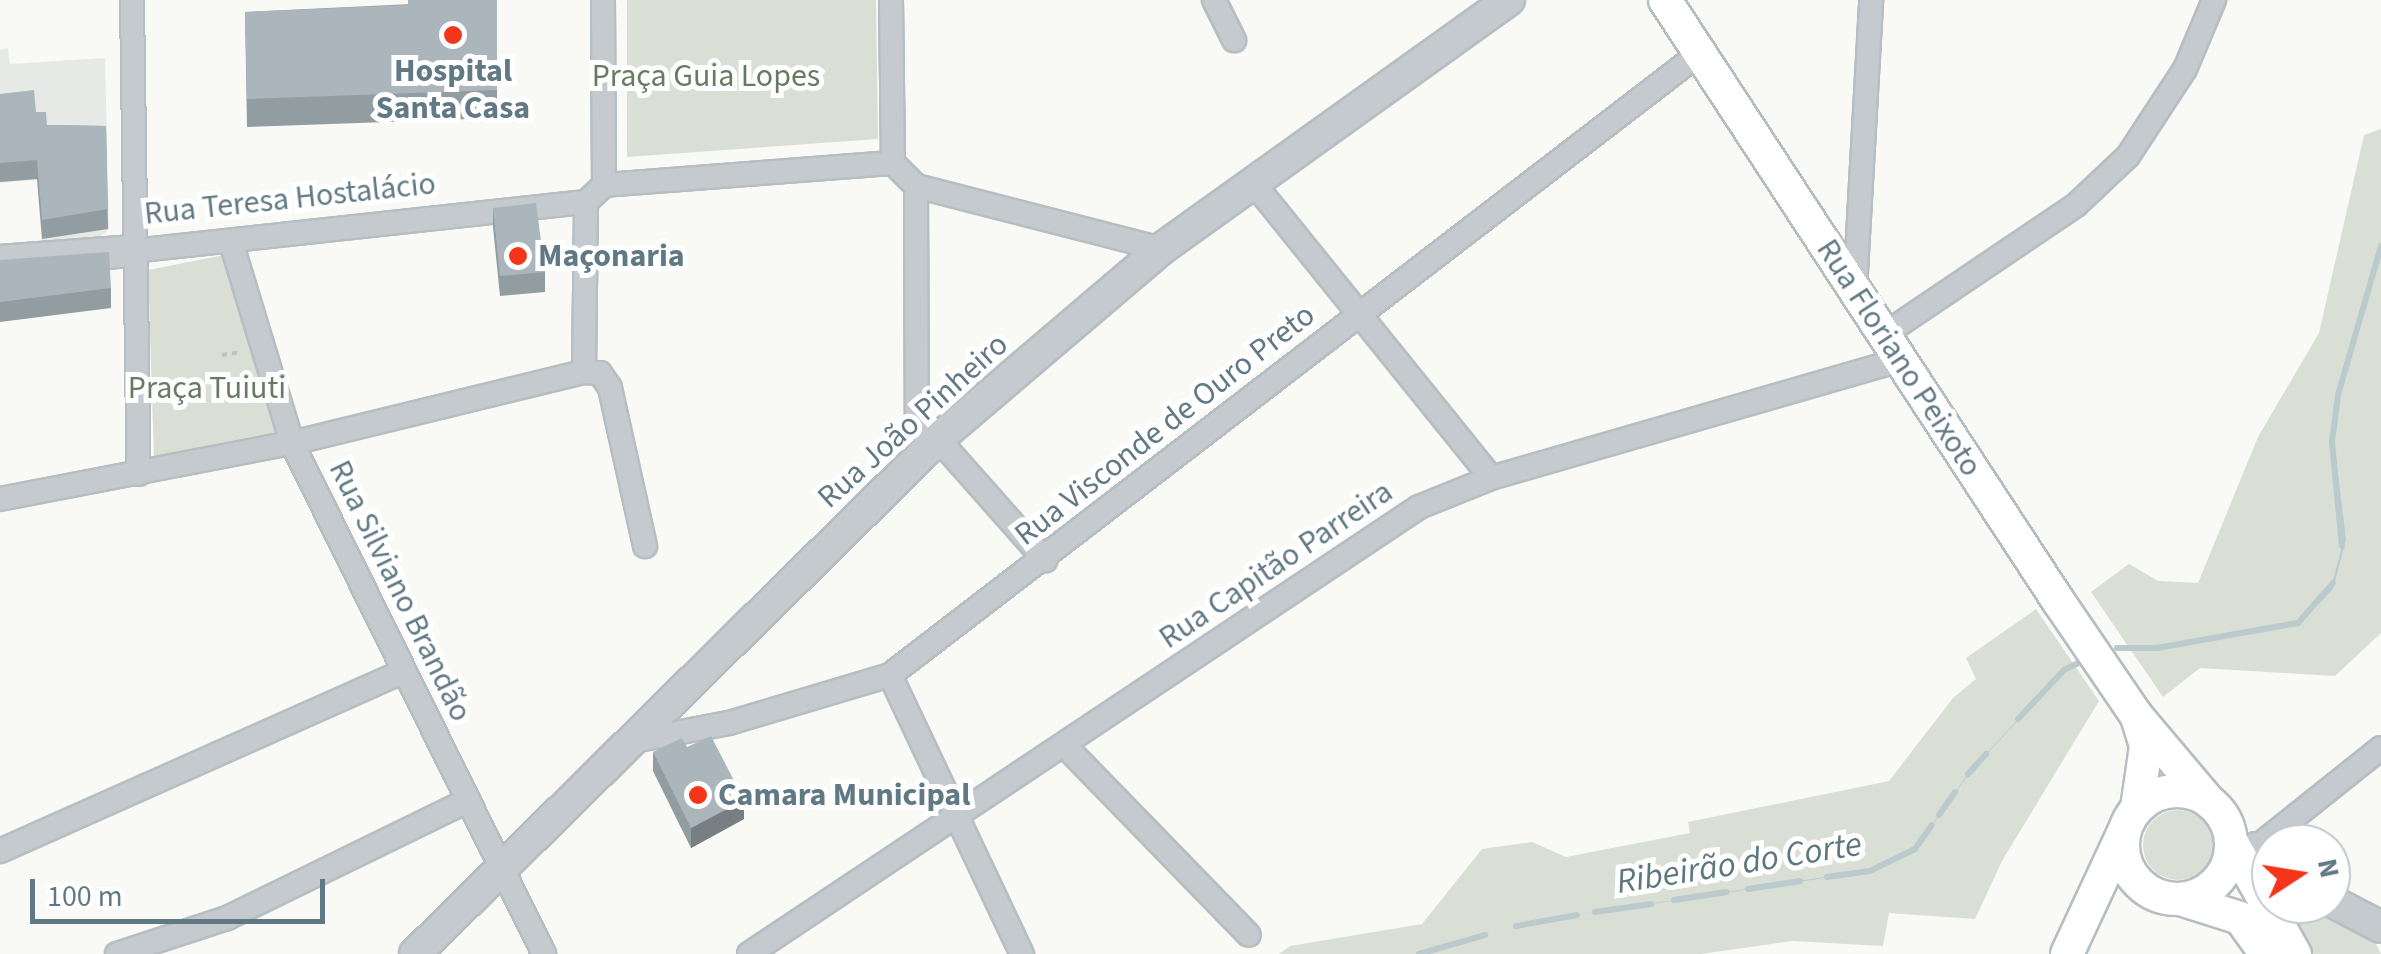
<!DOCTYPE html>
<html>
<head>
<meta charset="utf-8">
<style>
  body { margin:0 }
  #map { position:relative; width:2381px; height:954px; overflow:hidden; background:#f9f9f6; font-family:"Source Sans 3",sans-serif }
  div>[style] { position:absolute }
  .built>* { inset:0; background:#e7e9e7 }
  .green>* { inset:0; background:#d9dfd4 }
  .round { border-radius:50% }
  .water>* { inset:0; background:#bacacd }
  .stream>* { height:6px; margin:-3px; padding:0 3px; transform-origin:3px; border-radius:3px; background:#bacacd }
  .path>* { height:4px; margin-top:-2px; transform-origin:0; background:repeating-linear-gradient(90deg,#bec2c4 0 5px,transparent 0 10px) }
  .roads { filter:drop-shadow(2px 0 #b6bec2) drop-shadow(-2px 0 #b6bec2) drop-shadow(0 2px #b6bec2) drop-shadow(0 -2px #b6bec2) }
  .minor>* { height:22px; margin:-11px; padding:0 11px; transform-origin:11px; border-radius:11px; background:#c4cacd }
  .tertiary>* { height:30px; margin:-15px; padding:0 15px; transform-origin:15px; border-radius:15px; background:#c4cacd }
  .secondary>* { height:32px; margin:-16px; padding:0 16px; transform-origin:16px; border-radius:16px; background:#fff }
  .secondary>.ring { margin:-16px; padding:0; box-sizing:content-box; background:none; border:32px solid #fff; border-radius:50% }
  .wall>* { inset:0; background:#929da1 }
  .shaded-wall>* { inset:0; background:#777f83 }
  .building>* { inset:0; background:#aab6bb }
  .dots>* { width:28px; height:28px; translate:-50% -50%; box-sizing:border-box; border:5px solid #fff; border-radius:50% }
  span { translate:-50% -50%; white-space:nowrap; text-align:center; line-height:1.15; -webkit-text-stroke:10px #fff; paint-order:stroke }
  .poi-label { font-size:32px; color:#617984; font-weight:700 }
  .left { translate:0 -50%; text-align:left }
  .park-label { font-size:32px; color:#687b60 }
  .street-label { font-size:32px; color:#617984 }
  .water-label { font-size:35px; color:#5c787e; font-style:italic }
  .north { position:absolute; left:2251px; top:824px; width:100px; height:100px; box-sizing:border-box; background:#fff; border:2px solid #c0c9ce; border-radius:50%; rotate:78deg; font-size:28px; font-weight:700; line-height:40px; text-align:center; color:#617984 }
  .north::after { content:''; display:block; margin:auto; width:35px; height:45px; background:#f5341a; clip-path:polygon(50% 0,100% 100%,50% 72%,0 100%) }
  .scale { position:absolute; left:30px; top:879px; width:295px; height:45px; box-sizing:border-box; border:5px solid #617984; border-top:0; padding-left:12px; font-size:30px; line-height:35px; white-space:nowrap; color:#617984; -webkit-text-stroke:8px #fff; paint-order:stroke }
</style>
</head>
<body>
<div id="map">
  <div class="built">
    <div style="clip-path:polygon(8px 48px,10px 64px,105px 58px,109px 229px,99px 238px,42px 242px,37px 180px,0 183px,0 50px)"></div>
  </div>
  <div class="green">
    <div style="clip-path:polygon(627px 0,876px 0,878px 139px,627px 157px)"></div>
    <div style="clip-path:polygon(2381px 129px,2381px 633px,2335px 676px,2200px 668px,2163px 697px,2091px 592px,2129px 564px,2158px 581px,2198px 583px,2258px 437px,2319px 333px,2364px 135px)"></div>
    <div style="clip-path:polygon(224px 255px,279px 433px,154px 457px,148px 270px)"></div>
    <div style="clip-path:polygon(2036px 609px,2099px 701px,2002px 861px,1975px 919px,1889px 913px,1883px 946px,1792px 941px,1701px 954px,1279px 954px,1290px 946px,1422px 924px,1482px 849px,1532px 842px,1566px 857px,1690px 833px,1688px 822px,1889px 781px,1953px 698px,1976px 679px,1966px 658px)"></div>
    <div class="round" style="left:2143px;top:810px;width:70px;height:70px"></div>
    <div style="clip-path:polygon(2282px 904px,2308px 904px,2375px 942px,2381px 954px,2310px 954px)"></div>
  </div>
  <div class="water">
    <div style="clip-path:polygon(2381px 246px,2339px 396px,2334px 442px,2346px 539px,2333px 589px,2299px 625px,2157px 650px,2109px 648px,2065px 670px,1970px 772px,1916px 849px,1871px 871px,1525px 923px,1419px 954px,1525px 923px,1870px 870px,1915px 849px,1969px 772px,2064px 670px,2109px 648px,2157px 648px,2298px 623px,2331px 588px,2344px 539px,2332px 442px,2338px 395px)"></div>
  </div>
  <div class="stream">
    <div style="left:2342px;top:546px;width:104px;rotate:-95.5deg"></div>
    <div style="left:2332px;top:442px;width:47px;rotate:-82.7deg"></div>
    <div style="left:2338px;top:395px;width:155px;rotate:-73.9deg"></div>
    <div style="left:2117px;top:648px;width:40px"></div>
    <div style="left:2157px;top:648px;width:143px;rotate:-10.1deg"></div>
    <div style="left:2298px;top:623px;width:53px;rotate:-48.8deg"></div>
    <div style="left:2018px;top:719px;width:67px;rotate:-46.8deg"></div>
    <div style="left:2064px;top:670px;width:25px;rotate:-26deg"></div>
    <div style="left:1968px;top:774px;width:27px;rotate:-48deg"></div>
    <div style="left:1939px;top:815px;width:28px;rotate:-55deg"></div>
    <div style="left:1827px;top:877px;width:43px;rotate:-7.9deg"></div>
    <div style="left:1870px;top:871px;width:50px;rotate:-26.1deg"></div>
    <div style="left:1915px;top:849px;width:29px;rotate:-55deg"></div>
    <div style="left:1748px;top:889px;width:53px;rotate:-8.7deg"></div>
    <div style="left:1674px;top:900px;width:53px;rotate:-8.7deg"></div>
    <div style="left:1595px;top:912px;width:57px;rotate:-8.1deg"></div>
    <div style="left:1516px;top:926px;width:62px;rotate:-10.2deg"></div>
    <div style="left:1419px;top:954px;width:69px;rotate:-16.1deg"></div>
  </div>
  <div class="path">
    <div style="left:222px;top:355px;width:20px;rotate:-9deg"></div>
  </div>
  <div class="roads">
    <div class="minor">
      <div style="left:132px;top:0;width:474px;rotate:89.2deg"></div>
      <div style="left:603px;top:0;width:185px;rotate:89.7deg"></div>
      <div style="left:891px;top:0;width:163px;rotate:89.3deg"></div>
      <div style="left:1214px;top:0;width:45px;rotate:63.4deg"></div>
      <div style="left:893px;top:163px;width:33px;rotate:45deg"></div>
      <div style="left:916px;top:186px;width:253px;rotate:14.4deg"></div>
      <div style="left:1255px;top:185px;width:376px;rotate:51.1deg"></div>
      <div style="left:916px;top:186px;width:243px;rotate:89.8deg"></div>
      <div style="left:917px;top:429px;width:23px;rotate:25deg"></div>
      <div style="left:938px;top:439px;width:162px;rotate:48.5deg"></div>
      <div style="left:586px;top:202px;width:25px;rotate:-43deg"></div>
      <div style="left:604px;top:185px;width:290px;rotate:-4.4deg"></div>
      <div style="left:231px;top:242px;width:210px;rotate:73.1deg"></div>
      <div style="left:292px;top:443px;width:570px;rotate:63.75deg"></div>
      <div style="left:133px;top:251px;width:456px;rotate:-6.2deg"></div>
      <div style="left:1855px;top:290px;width:290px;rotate:-86.8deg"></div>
      <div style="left:1885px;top:334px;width:230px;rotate:-34deg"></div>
      <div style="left:2076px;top:205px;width:71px;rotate:-43.3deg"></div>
      <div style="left:2128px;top:156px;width:104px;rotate:-56.8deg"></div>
      <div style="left:2185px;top:69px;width:75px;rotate:-67.2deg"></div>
      <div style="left:584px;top:372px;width:170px;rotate:-89.3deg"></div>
      <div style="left:0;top:499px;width:297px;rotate:-10.9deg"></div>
      <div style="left:292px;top:443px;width:301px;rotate:-13.7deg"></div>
      <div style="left:584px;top:372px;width:16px;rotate:4deg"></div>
      <div style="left:600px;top:373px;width:18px;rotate:56deg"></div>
      <div style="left:610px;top:388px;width:162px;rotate:77.5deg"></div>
      <div style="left:890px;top:675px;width:309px;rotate:64.7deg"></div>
      <div style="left:628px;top:742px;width:103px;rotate:-10.7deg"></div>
      <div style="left:729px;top:723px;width:168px;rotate:-16.6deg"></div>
      <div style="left:890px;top:675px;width:1016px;rotate:-37.52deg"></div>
      <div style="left:1066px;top:747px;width:262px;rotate:45.8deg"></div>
      <div style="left:0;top:851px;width:442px;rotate:-24deg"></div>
      <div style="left:2223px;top:874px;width:202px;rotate:-38.6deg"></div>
      <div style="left:117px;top:954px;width:116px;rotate:-18.1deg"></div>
      <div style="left:227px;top:918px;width:265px;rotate:-26deg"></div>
      <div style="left:749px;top:954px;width:805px;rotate:-33.71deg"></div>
      <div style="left:1419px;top:507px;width:78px;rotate:-21.9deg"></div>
      <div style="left:1491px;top:478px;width:426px;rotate:-16.1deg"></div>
    </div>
    <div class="tertiary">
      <div style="left:0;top:261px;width:133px;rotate:-4.3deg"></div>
      <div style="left:2256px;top:848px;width:18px;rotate:34deg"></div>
      <div style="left:2331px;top:901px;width:56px;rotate:27.5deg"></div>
      <div style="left:415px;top:954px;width:734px;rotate:-44.56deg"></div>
      <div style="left:938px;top:439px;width:293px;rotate:-40.4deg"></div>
      <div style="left:1161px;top:249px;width:428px;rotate:-35.6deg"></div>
    </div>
    <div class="secondary">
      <div style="left:1665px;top:0;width:719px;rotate:56.8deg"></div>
      <div style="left:2059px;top:602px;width:137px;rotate:55.7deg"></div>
      <div style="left:2136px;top:715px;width:109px;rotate:49.9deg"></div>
      <div class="ring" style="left:2123px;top:791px;width:76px;height:76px"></div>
      <div style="left:2137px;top:808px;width:63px;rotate:-81.7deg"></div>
      <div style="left:2146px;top:746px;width:28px;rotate:-107deg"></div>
      <div style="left:2231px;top:841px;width:130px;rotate:60.5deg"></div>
      <div style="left:2180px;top:899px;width:63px;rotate:17.6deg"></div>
      <div style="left:2240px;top:918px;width:44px;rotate:54.2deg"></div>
      <div style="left:2067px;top:954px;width:136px;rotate:-65.1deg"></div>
    </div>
  </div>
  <div class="wall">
    <div style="clip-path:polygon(497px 0,497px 118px,247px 127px,245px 12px)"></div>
    <div style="clip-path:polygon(0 94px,36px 112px,47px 125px,106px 126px,108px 229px,42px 239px,37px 179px,0 182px)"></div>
    <div style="clip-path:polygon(493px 208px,545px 272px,545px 292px,500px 296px,493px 227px)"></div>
    <div style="clip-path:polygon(0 260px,111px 288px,111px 308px,0 322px)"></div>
    <div style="clip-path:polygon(687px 747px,744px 819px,691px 848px,653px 771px,653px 752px)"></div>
  </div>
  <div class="shaded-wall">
    <div style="clip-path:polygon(744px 800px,744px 819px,691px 848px,691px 828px)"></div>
  </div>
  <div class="building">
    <div style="clip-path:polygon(408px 0,497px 0,497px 90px,247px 99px,245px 12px,408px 5px)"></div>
    <div style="clip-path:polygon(34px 90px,36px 112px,46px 112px,47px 125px,106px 126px,108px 209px,42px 220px,37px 160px,0 163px,0 94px)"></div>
    <div style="clip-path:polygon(536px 203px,545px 272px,500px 276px,493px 208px)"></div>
    <div style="clip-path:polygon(109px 252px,111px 288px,0 302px,0 260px)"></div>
    <div style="clip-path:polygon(711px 736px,744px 800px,691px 828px,653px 752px,682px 738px,687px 747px)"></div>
  </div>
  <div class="dots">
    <div style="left:453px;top:35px;background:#f5341a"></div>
    <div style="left:518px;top:256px;background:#f5341a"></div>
    <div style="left:698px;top:795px;background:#f5341a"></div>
  </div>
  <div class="poi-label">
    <span style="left:453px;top:90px">Hospital<br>Santa Casa</span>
    <span class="left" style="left:538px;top:256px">Maçonaria</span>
    <span class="left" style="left:718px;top:795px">Camara Municipal</span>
  </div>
  <div class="park-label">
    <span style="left:706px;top:76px">Praça Guia Lopes</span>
    <span style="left:207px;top:388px">Praça Tuiuti</span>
  </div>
  <div class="street-label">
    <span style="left:290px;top:199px;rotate:-6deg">Rua Teresa Hostalácio</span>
    <span style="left:1899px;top:358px;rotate:57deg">Rua Floriano Peixoto</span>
    <span style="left:913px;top:421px;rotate:-42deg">Rua João Pinheiro</span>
    <span style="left:1165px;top:425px;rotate:-38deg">Rua Visconde de Ouro Preto</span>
    <span style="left:1276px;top:565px;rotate:-34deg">Rua Capitão Parreira</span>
    <span style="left:400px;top:591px;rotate:64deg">Rua Silviano Brandão</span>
  </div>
  <div class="water-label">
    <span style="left:1739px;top:863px;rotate:-9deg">Ribeirão do Corte</span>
  </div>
  <div class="north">N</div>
  <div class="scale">100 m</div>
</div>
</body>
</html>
